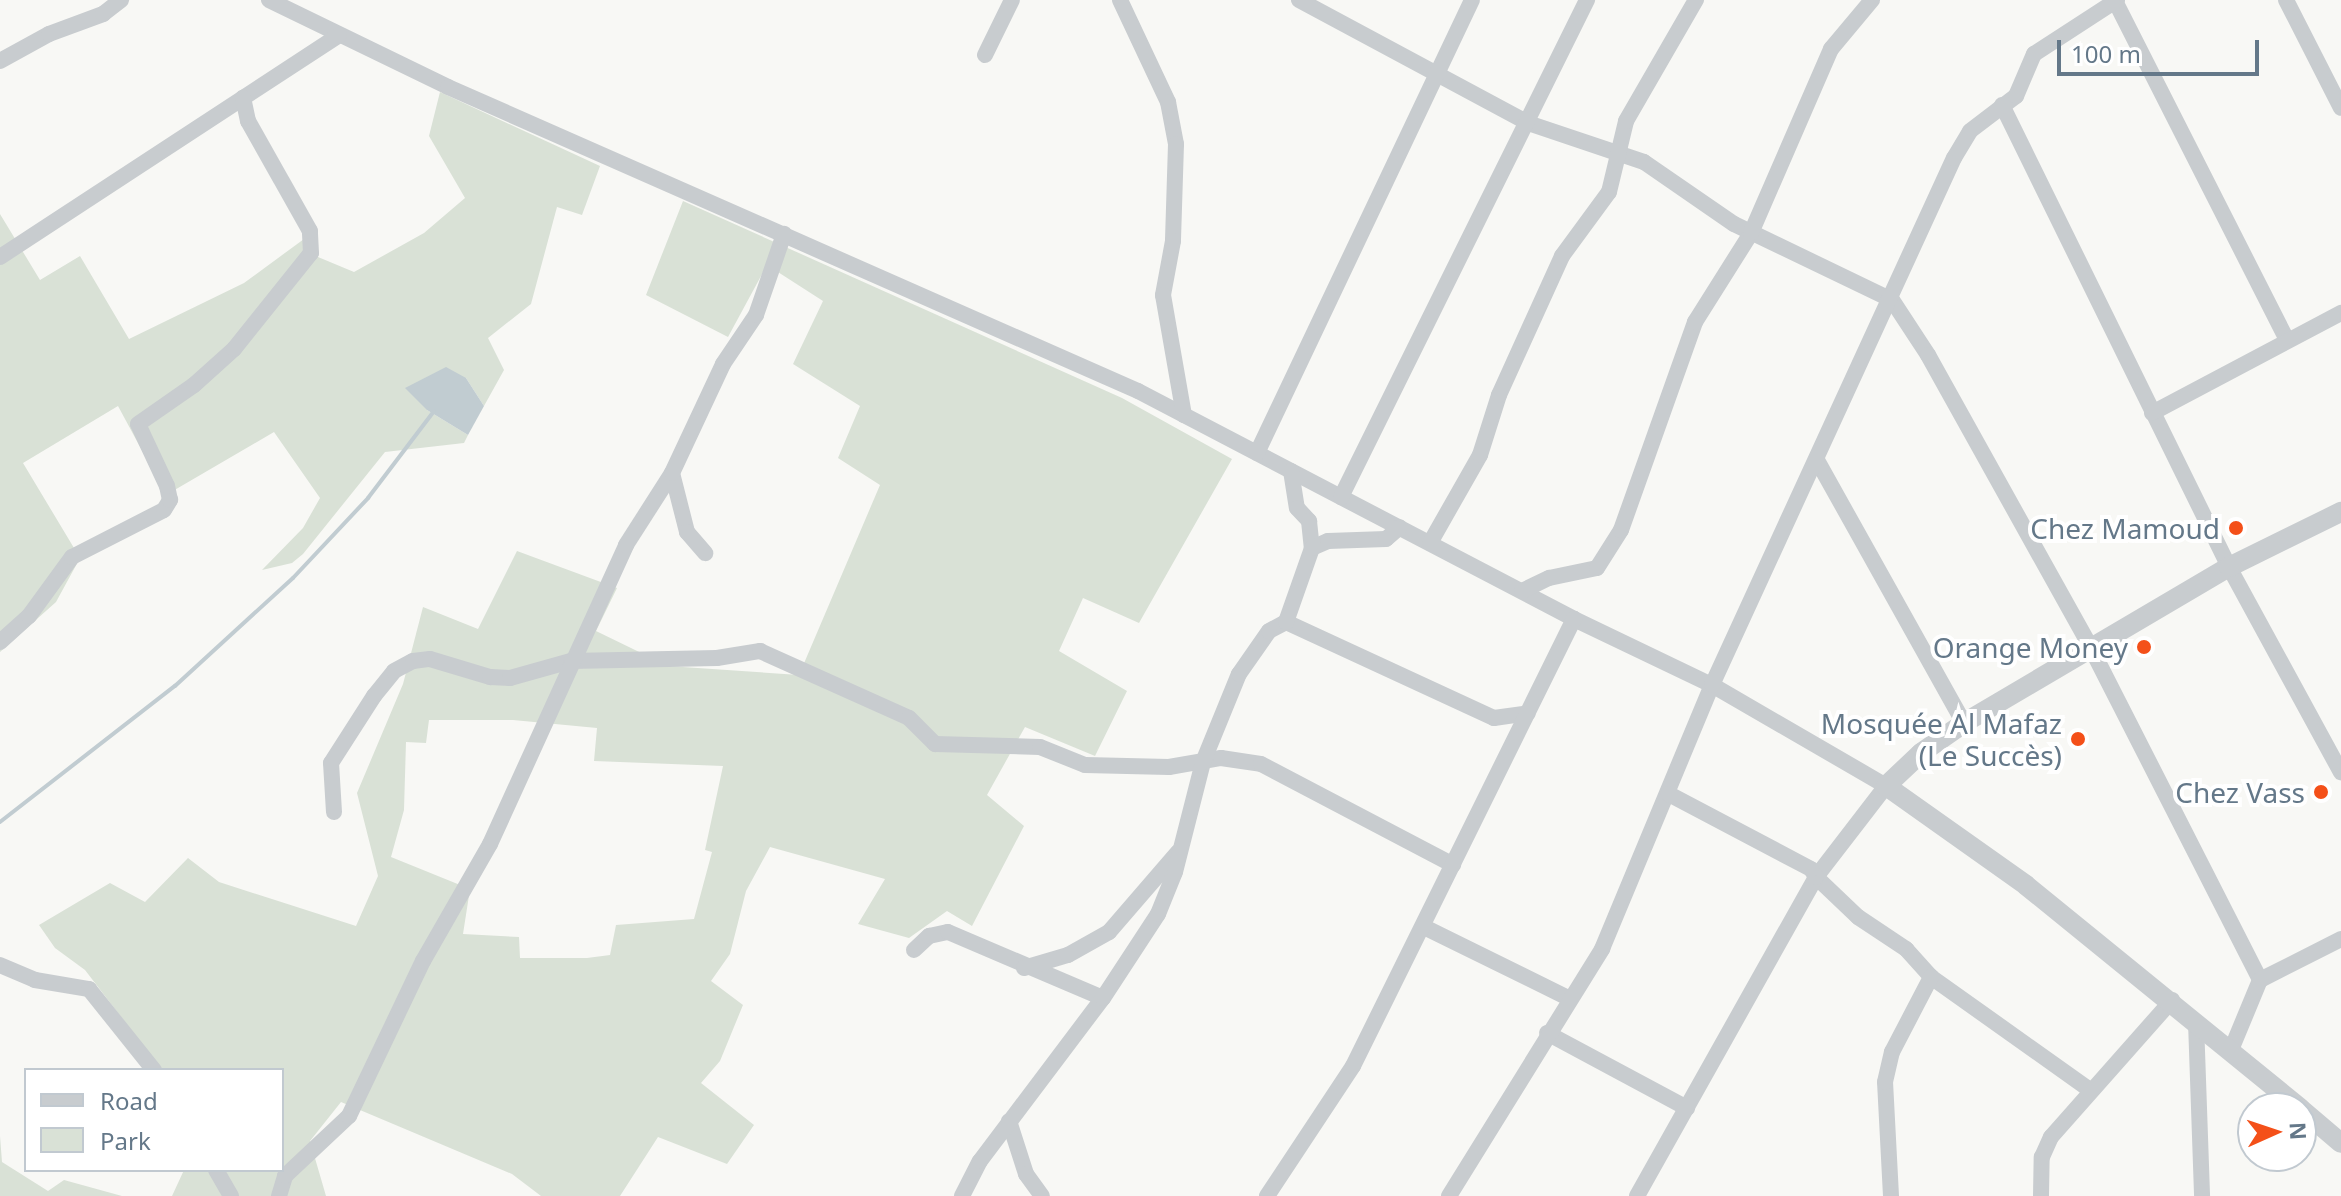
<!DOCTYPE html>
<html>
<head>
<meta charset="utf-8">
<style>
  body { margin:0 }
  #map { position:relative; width:2341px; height:1196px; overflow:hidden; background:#f8f8f5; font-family:"Noto Sans",sans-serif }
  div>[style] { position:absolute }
  .green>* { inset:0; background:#d9e1d6 }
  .water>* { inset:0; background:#c1ccd1 }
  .stream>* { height:4px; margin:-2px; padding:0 2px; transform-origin:2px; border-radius:2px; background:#c1ccd1 }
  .minor>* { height:16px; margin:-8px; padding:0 8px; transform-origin:8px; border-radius:8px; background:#c8cccf }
  .tertiary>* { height:20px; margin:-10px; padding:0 10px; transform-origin:10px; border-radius:10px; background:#c8cccf }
  .dots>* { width:22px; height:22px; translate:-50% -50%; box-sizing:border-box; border:4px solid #fff; border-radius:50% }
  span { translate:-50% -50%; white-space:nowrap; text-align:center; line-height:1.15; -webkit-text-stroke:8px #fff; paint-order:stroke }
  .poi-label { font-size:28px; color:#647889 }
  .right { translate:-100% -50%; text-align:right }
  .legend { position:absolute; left:24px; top:1068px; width:260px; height:104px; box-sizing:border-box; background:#fff; border:2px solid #c1c9d0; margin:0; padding:10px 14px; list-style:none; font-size:24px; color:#647889 }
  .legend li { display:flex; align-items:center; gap:16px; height:40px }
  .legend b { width:40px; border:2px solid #c1c9d0 }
  .north { position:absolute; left:2237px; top:1092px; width:80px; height:80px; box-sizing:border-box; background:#fff; border:2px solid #c1c9d0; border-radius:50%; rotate:87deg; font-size:22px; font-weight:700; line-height:32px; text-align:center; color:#647889 }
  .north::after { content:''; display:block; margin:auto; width:28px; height:36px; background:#f45019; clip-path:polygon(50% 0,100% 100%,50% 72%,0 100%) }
  .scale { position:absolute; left:2057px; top:40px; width:202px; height:36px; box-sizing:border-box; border:4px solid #647889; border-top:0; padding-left:10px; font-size:24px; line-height:28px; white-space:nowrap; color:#647889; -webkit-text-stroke:6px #fff; paint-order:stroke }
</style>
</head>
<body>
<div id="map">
  <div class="green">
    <div style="clip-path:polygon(440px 92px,600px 166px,582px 215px,557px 207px,531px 304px,488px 338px,504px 370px,484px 406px,466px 378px,427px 410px,468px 435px,464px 443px,385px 452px,303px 554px,292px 563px,262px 570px,303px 528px,320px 498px,274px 432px,166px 495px,118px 406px,23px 463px,80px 558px,56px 602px,0 652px,0 214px,40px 280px,80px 256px,129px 339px,244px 283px,304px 239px,318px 257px,354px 272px,424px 233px,465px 198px,429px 136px)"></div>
    <div style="clip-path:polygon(evenodd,683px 201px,1122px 398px,1232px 459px,1139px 623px,1083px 598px,1059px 651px,1127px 691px,1095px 756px,1025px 727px,987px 795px,1024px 826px,972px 926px,947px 911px,909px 938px,858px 924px,885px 879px,770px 847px,746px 891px,730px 954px,711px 981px,743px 1005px,720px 1061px,701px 1083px,754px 1125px,727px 1164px,658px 1137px,620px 1196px,541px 1196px,512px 1174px,341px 1102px,310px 1141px,326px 1196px,172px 1196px,184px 1170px,282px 1170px,282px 1070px,148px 1070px,145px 1048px,85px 970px,55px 948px,39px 925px,110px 883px,145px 902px,188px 858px,219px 882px,356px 926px,378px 876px,357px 793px,403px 684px,423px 607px,478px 629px,517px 551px,617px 588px,596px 631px,668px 666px,799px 675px,880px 485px,838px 458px,860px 406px,793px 364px,823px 301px,767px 265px,728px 337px,646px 295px,683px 201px,429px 720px,513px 720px,597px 728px,594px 761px,723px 766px,705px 850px,712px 852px,694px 919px,616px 925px,610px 955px,587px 958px,520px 958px,519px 937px,463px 934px,470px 889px,391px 857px,404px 810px,406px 742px,426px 743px,429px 720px)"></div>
    <div style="clip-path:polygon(0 1136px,2px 1162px,48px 1191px,64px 1180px,122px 1196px,0 1196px)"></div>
  </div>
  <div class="water">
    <div style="clip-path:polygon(446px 367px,466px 378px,484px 406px,468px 435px,427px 410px,405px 388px)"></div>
  </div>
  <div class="stream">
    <div style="left:0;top:822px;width:222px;rotate:-37.9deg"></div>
    <div style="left:175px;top:686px;width:160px;rotate:-42.5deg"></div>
    <div style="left:293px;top:578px;width:110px;rotate:-46.8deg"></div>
    <div style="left:368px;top:498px;width:109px;rotate:-52.8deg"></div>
  </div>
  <div class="minor">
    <div style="left:269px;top:0;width:199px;rotate:25.9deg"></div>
    <div style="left:448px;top:87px;width:754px;rotate:23.78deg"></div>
    <div style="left:1138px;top:391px;width:492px;rotate:27.6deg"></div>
    <div style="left:1574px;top:619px;width:153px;rotate:25.6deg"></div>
    <div style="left:1712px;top:685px;width:201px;rotate:30.1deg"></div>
    <div style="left:1886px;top:786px;width:115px;rotate:127.6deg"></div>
    <div style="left:1816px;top:877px;width:58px;rotate:43.6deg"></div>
    <div style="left:1858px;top:917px;width:58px;rotate:33.7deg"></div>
    <div style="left:1906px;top:949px;width:38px;rotate:48deg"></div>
    <div style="left:1931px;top:977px;width:195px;rotate:35.4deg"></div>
    <div style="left:1120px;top:0;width:113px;rotate:64.8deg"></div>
    <div style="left:1168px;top:102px;width:43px;rotate:79.2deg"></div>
    <div style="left:1176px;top:144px;width:97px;rotate:91.8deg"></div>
    <div style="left:1173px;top:241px;width:55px;rotate:100.5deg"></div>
    <div style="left:1163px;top:295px;width:122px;rotate:80.1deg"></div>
    <div style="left:1299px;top:0;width:260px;rotate:28.2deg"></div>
    <div style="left:1528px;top:123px;width:122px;rotate:18.6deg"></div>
    <div style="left:1644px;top:162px;width:109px;rotate:34.6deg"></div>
    <div style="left:1734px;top:224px;width:175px;rotate:25.7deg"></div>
    <div style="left:1892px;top:300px;width:66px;rotate:56.8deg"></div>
    <div style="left:1928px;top:355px;width:335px;rotate:60.9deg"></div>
    <div style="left:2091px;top:648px;width:373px;rotate:63deg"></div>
    <div style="left:2286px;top:0;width:121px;rotate:63deg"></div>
    <div style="left:2115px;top:1px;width:380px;rotate:63.1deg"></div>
    <div style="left:985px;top:55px;width:61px;rotate:-63.9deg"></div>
    <div style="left:0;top:61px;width:56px;rotate:-28.9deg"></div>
    <div style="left:49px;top:34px;width:58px;rotate:-20.3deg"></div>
    <div style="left:103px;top:14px;width:23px;rotate:-38deg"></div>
    <div style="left:2002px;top:105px;width:515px;rotate:63.83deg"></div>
    <div style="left:2229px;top:567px;width:234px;rotate:61.4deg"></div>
    <div style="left:0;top:257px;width:405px;rotate:-33.2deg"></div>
    <div style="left:2152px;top:413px;width:214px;rotate:-27.9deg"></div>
    <div style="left:1257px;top:453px;width:501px;rotate:-64.61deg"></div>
    <div style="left:1818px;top:462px;width:299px;rotate:60.8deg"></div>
    <div style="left:1291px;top:471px;width:37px;rotate:81deg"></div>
    <div style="left:1297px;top:508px;width:18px;rotate:47deg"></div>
    <div style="left:1309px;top:521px;width:27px;rotate:84deg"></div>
    <div style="left:672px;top:473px;width:61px;rotate:75.7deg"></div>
    <div style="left:687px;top:532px;width:28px;rotate:49deg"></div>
    <div style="left:1341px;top:497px;width:555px;rotate:-63.67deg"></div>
    <div style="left:1430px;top:543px;width:101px;rotate:-60.4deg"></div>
    <div style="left:1480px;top:455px;width:63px;rotate:-72.4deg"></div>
    <div style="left:1499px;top:395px;width:153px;rotate:-65.6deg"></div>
    <div style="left:1562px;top:256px;width:79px;rotate:-53.7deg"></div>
    <div style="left:1609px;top:192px;width:73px;rotate:-76.5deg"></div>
    <div style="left:1626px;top:121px;width:140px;rotate:-60deg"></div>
    <div style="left:1522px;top:591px;width:30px;rotate:-26deg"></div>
    <div style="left:1549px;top:578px;width:49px;rotate:-11.8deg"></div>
    <div style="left:1597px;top:568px;width:45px;rotate:-57.7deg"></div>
    <div style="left:1621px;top:530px;width:221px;rotate:-70.4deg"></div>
    <div style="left:1695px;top:322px;width:105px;rotate:-57.8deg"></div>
    <div style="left:1751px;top:233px;width:201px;rotate:-66.5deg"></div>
    <div style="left:1831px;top:49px;width:64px;rotate:-50.1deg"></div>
    <div style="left:1286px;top:622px;width:229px;rotate:24.8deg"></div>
    <div style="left:1494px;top:718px;width:34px;rotate:-8deg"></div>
    <div style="left:0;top:642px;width:39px;rotate:-42deg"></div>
    <div style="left:29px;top:616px;width:73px;rotate:-53.9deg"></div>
    <div style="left:72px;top:557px;width:103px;rotate:-27.1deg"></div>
    <div style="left:164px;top:510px;width:12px;rotate:-59deg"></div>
    <div style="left:170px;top:500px;width:14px;rotate:-102deg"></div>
    <div style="left:167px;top:486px;width:68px;rotate:-115.1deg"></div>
    <div style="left:138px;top:424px;width:68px;rotate:-34.9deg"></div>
    <div style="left:194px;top:385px;width:54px;rotate:-42deg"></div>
    <div style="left:234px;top:349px;width:123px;rotate:-51.3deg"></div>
    <div style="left:311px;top:253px;width:22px;rotate:-93deg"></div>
    <div style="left:310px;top:231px;width:126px;rotate:-119.4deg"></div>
    <div style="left:248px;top:121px;width:24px;rotate:-102deg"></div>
    <div style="left:334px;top:812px;width:49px;rotate:-93.5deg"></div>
    <div style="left:331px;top:763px;width:80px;rotate:-57.3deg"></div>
    <div style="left:374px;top:696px;width:32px;rotate:-51deg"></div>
    <div style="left:394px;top:671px;width:21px;rotate:-28deg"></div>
    <div style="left:413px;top:661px;width:17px;rotate:-7deg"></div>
    <div style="left:430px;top:659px;width:63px;rotate:16.7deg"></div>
    <div style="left:490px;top:677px;width:20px;rotate:3deg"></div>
    <div style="left:510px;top:678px;width:63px;rotate:-15.6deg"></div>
    <div style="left:571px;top:661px;width:146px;rotate:-1.2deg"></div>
    <div style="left:717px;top:658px;width:44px;rotate:-9.2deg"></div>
    <div style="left:760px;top:651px;width:163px;rotate:24.2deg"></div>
    <div style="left:909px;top:718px;width:37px;rotate:45deg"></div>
    <div style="left:935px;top:744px;width:105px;rotate:1.6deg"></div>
    <div style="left:1040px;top:747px;width:48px;rotate:21.8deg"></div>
    <div style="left:1085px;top:765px;width:84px;rotate:1.4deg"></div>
    <div style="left:1169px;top:767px;width:53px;rotate:-9.8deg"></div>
    <div style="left:1221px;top:758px;width:40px;rotate:8.5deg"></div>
    <div style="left:1261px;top:764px;width:217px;rotate:27.7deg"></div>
    <div style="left:1424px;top:927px;width:161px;rotate:26.2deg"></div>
    <div style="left:914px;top:950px;width:21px;rotate:-43deg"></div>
    <div style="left:929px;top:936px;width:19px;rotate:-12deg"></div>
    <div style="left:948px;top:932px;width:168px;rotate:23.1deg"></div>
    <div style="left:0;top:965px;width:38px;rotate:23deg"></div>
    <div style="left:35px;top:980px;width:55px;rotate:9.5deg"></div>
    <div style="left:89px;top:989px;width:104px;rotate:51.3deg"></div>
    <div style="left:1024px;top:968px;width:46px;rotate:-16.5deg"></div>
    <div style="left:1068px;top:955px;width:47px;rotate:-29.3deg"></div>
    <div style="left:1109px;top:932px;width:106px;rotate:-49.2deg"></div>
    <div style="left:2196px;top:1022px;width:174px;rotate:88deg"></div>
    <div style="left:1547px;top:1033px;width:159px;rotate:28.2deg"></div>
    <div style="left:2231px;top:1050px;width:76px;rotate:-67.5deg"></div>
    <div style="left:2260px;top:980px;width:91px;rotate:-26.8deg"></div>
    <div style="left:1009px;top:1121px;width:56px;rotate:72.2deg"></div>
    <div style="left:1026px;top:1174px;width:27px;rotate:54deg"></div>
    <div style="left:216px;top:1170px;width:30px;rotate:60deg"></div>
    <div style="left:279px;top:1196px;width:21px;rotate:-73deg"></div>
    <div style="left:285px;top:1176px;width:88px;rotate:-43.2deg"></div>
    <div style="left:349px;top:1116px;width:172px;rotate:-64.5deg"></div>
    <div style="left:423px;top:961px;width:135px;rotate:-60.2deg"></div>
    <div style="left:490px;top:844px;width:328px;rotate:-65.5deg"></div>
    <div style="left:626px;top:545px;width:85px;rotate:-57.4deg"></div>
    <div style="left:672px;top:473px;width:120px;rotate:-64.9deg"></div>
    <div style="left:723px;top:364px;width:59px;rotate:-56deg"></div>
    <div style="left:756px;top:315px;width:86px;rotate:-70.9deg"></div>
    <div style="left:962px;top:1196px;width:39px;rotate:-63deg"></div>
    <div style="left:980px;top:1161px;width:204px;rotate:-53deg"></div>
    <div style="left:1103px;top:998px;width:100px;rotate:-56.8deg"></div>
    <div style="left:1158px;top:914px;width:45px;rotate:-68deg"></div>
    <div style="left:1175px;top:872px;width:114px;rotate:-75.7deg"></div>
    <div style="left:1203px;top:762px;width:95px;rotate:-67.8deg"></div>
    <div style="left:1239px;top:674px;width:52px;rotate:-55.1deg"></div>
    <div style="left:1269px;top:631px;width:19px;rotate:-28deg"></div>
    <div style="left:1286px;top:622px;width:78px;rotate:-70.6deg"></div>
    <div style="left:1312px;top:548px;width:17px;rotate:-24deg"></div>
    <div style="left:1328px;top:541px;width:58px;rotate:-2deg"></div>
    <div style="left:1386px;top:539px;width:18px;rotate:-41deg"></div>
    <div style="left:1267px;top:1196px;width:156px;rotate:-56.5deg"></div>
    <div style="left:1353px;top:1066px;width:499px;rotate:-63.7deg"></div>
    <div style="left:1449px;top:1196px;width:291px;rotate:-58.2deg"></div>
    <div style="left:1602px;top:949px;width:286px;rotate:-67.4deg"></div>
    <div style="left:1712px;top:685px;width:580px;rotate:-65.34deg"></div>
    <div style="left:1954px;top:158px;width:31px;rotate:-59deg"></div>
    <div style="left:1970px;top:131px;width:58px;rotate:-37.3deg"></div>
    <div style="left:2016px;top:96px;width:46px;rotate:-66.8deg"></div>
    <div style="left:2034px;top:54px;width:99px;rotate:-33deg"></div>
    <div style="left:1637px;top:1196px;width:366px;rotate:-60.7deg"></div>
    <div style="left:1816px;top:877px;width:9px;rotate:-122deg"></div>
    <div style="left:1811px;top:869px;width:161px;rotate:-152.2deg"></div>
    <div style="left:1891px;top:1196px;width:114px;rotate:-93deg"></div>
    <div style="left:1885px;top:1082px;width:31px;rotate:-77deg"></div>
    <div style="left:1892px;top:1052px;width:85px;rotate:-62.5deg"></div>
    <div style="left:2041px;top:1196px;width:39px;rotate:-89deg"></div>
    <div style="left:2042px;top:1157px;width:22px;rotate:-66deg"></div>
    <div style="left:2051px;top:1137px;width:183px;rotate:-48.5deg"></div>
  </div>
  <div class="tertiary">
    <div style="left:2300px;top:1108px;width:353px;rotate:-140.9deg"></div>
    <div style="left:2026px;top:885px;width:171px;rotate:-144.7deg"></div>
    <div style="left:1886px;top:786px;width:48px;rotate:-43.3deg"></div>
    <div style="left:1921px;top:753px;width:52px;rotate:-34.9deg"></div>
    <div style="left:1964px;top:723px;width:308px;rotate:-30.5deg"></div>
    <div style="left:2229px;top:567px;width:125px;rotate:-26.2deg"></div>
    <div style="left:2301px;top:1109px;width:52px;rotate:40.4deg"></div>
  </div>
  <div class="dots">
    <div style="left:2236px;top:528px;background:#f45019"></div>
    <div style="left:2144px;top:647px;background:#f45019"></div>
    <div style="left:2078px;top:739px;background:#f45019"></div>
    <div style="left:2321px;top:792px;background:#f45019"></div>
  </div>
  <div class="poi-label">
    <span class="right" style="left:2220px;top:528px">Chez Mamoud</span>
    <span class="right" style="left:2128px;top:647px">Orange Money</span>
    <span class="right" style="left:2062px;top:739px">Mosquée Al Mafaz<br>(Le Succès)</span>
    <span class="right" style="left:2305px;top:792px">Chez Vass</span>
  </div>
  <ul class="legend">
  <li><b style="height:10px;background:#c8cccf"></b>Road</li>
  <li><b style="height:22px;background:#d9e1d6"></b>Park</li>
  </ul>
  <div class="north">N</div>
  <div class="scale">100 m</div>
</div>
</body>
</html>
